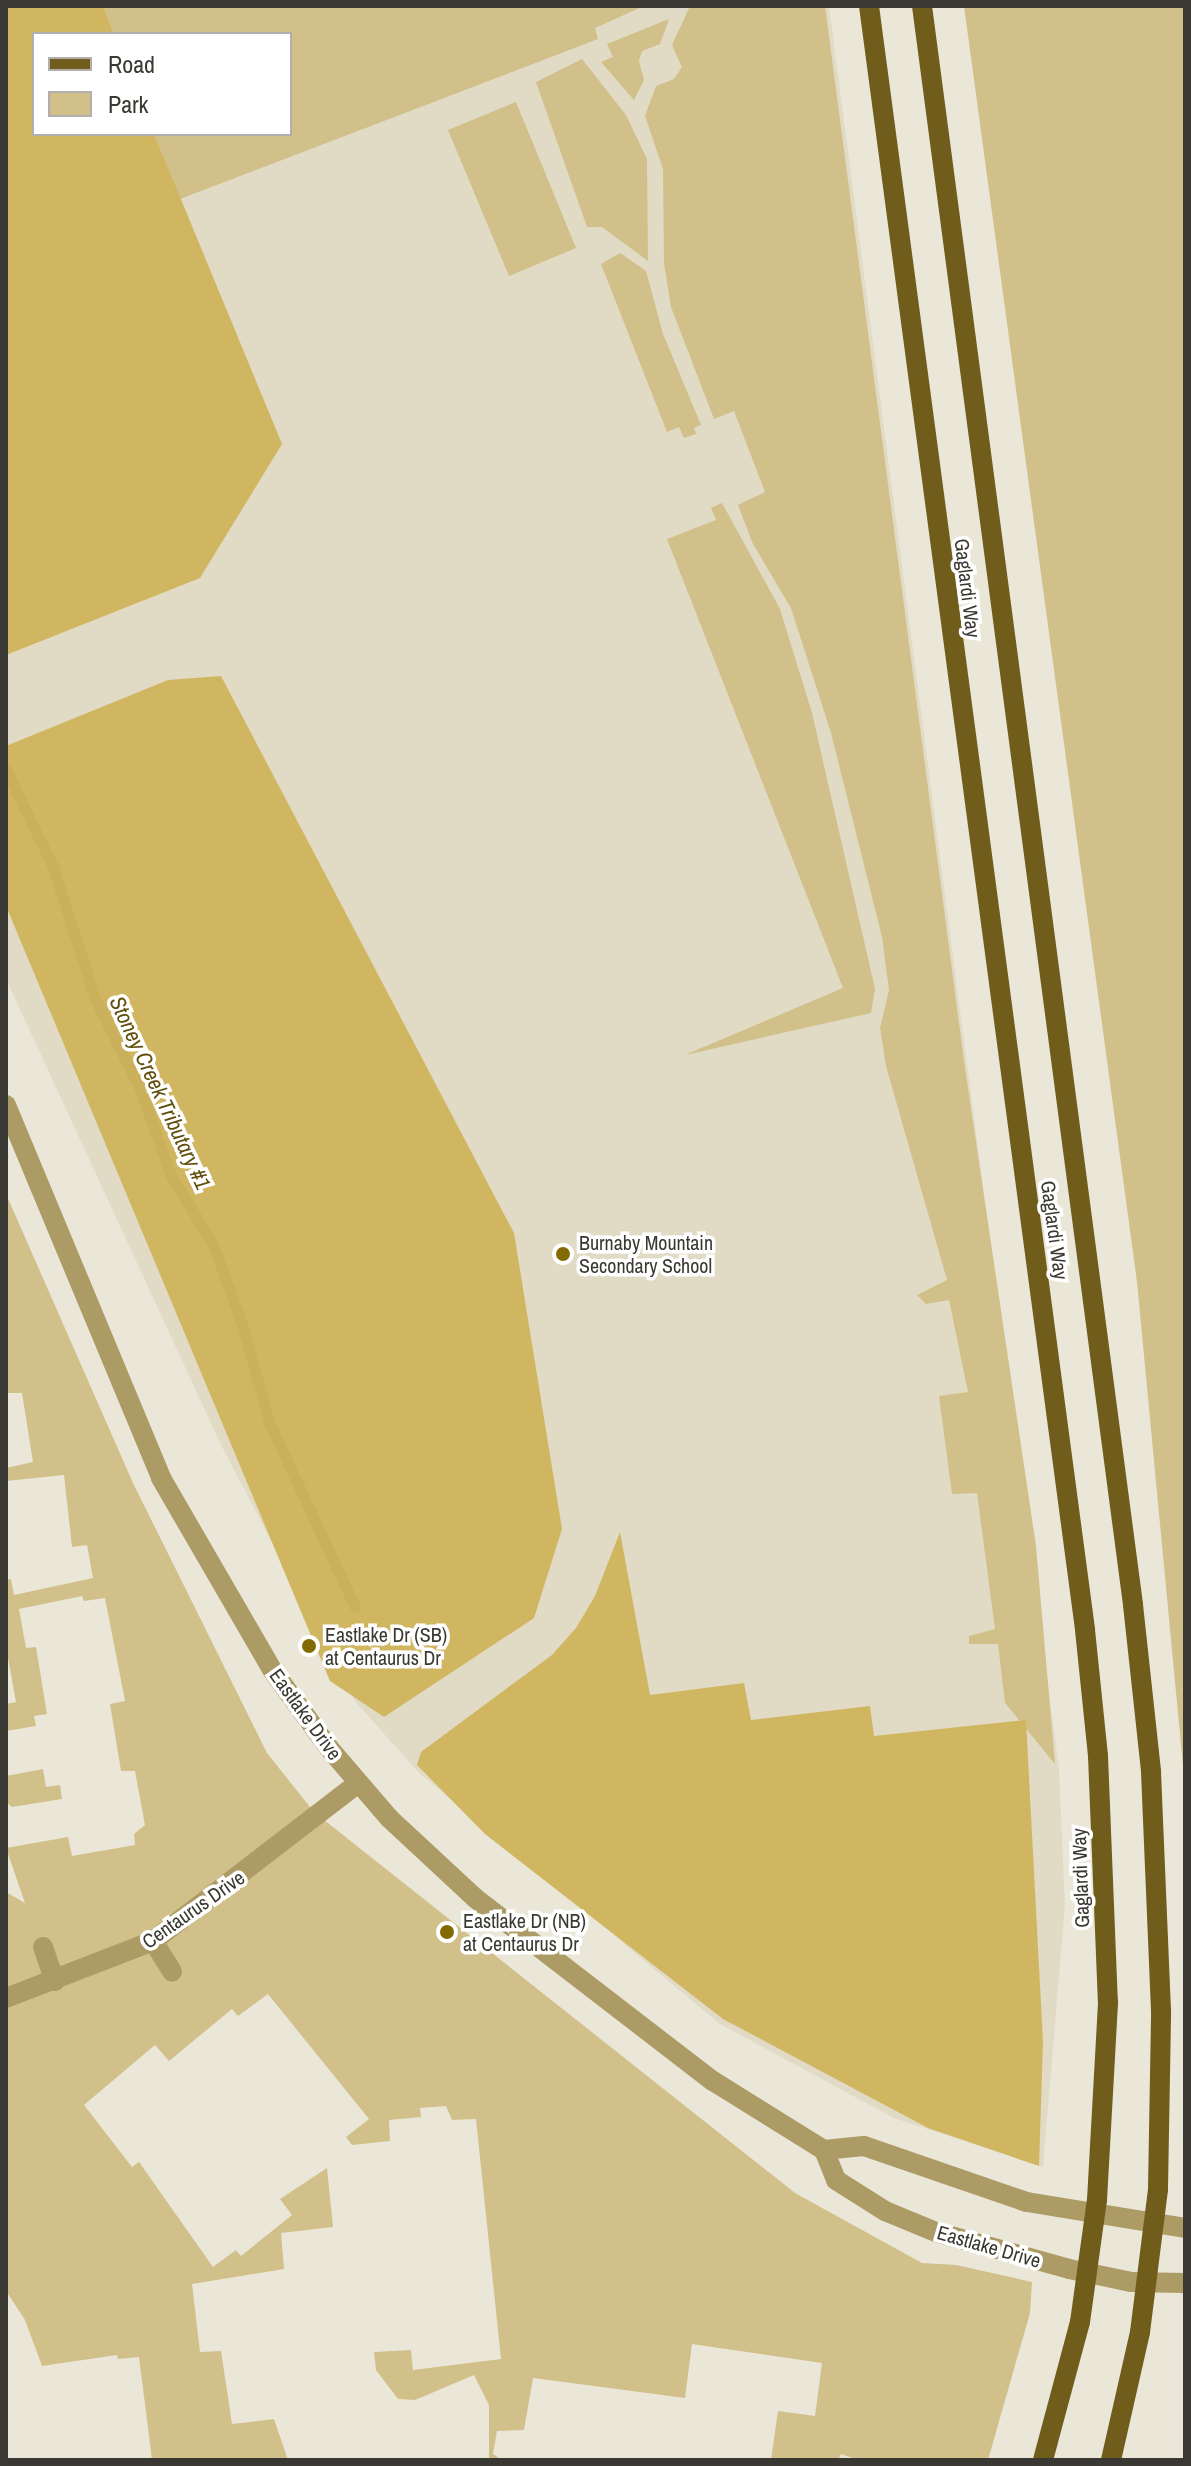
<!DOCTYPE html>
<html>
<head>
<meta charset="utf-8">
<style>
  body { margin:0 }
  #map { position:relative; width:1191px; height:2466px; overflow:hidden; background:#ebe7d8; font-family:"Archivo Narrow",sans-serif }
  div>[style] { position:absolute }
  .built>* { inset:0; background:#e1dac5 }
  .green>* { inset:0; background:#d1c089 }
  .forest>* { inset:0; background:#d1b661 }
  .stream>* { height:11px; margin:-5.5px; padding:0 5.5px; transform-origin:5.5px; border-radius:5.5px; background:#cab05b }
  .minor>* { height:20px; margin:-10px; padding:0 10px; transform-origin:10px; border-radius:10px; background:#ac9b64 }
  .major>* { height:20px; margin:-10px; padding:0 10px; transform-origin:10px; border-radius:10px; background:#705d1b }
  .major-bridge>* { height:20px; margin:-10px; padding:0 10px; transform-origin:10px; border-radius:10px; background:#705d1b }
  .dots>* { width:22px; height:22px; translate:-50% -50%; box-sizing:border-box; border:4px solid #fff; border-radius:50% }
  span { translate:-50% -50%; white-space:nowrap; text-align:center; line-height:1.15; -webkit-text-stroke:7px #fff; paint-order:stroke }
  .street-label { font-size:20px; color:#393832 }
  .poi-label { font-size:20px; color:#393832 }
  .left { translate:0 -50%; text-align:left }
  .water-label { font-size:22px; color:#614f0b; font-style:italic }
  .frame { position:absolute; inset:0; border:8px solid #393832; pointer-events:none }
  .legend { position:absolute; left:32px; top:32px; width:260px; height:104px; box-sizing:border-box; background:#fff; border:2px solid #b0afad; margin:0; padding:10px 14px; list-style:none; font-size:24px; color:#393832 }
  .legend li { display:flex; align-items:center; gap:16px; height:40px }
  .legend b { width:40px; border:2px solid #b0afad }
</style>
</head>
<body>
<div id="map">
  <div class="built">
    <div style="clip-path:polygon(evenodd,6px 6px,829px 6px,1059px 1769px,1065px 1905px,1043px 2167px,894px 2118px,720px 2024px,418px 1772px,355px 1701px,221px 1445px,6px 979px,6px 6px,34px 34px,290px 34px,290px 134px,34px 134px,34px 34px)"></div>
  </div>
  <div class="green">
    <div style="clip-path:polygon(103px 6px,644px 6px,595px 28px,598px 39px,180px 199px,154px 134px,290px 134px,290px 34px,114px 34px)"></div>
    <div style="clip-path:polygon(690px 6px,825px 6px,964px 1061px,1036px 1546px,1055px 1764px,1005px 1703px,998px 1644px,969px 1644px,969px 1636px,995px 1629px,977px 1493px,952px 1494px,939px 1396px,968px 1392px,949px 1300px,926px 1304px,917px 1295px,947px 1280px,886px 1066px,880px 1028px,889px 990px,882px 937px,831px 733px,791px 608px,753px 544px,738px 505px,765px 492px,734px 411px,714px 419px,671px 307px,664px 263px,663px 169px,645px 116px,656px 86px,674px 79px,682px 67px,672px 45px)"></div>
    <div style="clip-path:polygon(964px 6px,1185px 6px,1185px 1787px,1137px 1282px)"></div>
    <div style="clip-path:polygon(669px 19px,660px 44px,642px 51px,639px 61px,644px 80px,634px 100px,601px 62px,613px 57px,607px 44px)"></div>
    <div style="clip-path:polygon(582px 59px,626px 115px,647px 159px,648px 261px,602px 227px,587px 227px,536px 82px)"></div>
    <div style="clip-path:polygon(516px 102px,576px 248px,509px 276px,448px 130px)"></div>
    <div style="clip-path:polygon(620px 253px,646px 271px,663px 334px,701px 425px,694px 428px,696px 434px,684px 438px,679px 427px,667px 432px,601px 264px)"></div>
    <div style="clip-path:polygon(722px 503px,780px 609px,812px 713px,875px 989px,871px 1013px,685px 1055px,843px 988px,667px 539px,716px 520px,711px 508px)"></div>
    <div style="clip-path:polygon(6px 1194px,133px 1483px,267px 1753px,314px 1812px,795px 2193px,922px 2263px,956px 2265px,1032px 2282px,1030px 2313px,988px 2460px,858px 2460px,841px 2454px,838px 2460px,771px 2460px,778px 2411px,815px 2416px,822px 2363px,692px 2344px,685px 2398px,533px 2378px,524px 2430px,497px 2431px,493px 2454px,502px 2460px,489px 2460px,489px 2405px,474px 2375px,415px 2400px,398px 2399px,376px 2370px,374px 2352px,411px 2350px,413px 2370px,501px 2359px,476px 2119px,452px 2120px,446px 2106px,420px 2108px,421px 2117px,389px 2120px,390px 2141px,352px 2145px,346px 2137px,369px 2119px,268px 1994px,238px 2016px,232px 2009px,169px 2061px,155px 2045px,84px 2105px,132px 2167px,139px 2162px,213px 2267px,236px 2250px,241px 2256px,292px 2215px,280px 2199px,327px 2168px,333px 2227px,281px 2233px,284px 2269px,192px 2284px,200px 2352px,221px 2351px,232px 2424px,274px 2419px,288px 2460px,152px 2460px,139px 2357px,118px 2359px,117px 2355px,42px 2366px,25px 2320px,6px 2291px,6px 1892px,25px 1903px,6px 1848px,68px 1837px,72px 1856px,135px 1845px,134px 1834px,145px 1825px,135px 1771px,121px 1771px,110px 1704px,125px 1701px,105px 1598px,84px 1601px,82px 1596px,19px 1609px,26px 1648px,36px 1647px,47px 1714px,34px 1716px,36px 1726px,6px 1731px,6px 1704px,16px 1702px,6px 1647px,6px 1580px,11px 1579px,14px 1595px,93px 1578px,87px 1545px,72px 1547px,64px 1475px,6px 1481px,6px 1468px,33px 1462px,22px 1393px,6px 1393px)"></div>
    <div style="clip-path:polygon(43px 1769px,46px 1787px,60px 1785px,62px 1799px,12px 1807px,6px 1802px,6px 1776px)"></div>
  </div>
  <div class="forest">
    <div style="clip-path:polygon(6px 6px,103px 6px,114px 34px,34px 34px,34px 134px,154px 134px,282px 444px,200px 578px,6px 655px)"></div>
    <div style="clip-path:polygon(221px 676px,514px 1233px,562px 1529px,534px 1618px,384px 1717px,330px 1681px,6px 906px,6px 746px,168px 680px)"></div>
    <div style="clip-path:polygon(620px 1532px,650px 1695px,744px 1683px,751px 1720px,870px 1706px,874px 1736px,1026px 1720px,1043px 2042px,1039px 2166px,928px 2128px,723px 2019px,485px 1834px,417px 1765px,421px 1752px,552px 1655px,576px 1628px,595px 1596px)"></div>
  </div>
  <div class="stream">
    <div style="left:6px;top:770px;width:108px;rotate:64.1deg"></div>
    <div style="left:53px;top:867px;width:139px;rotate:72.3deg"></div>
    <div style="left:95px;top:999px;width:101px;rotate:63.4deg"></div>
    <div style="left:140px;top:1089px;width:92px;rotate:70.4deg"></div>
    <div style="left:171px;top:1176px;width:80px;rotate:58.3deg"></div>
    <div style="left:213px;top:1244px;width:85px;rotate:70.1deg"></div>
    <div style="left:242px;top:1324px;width:102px;rotate:74.6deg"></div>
    <div style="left:269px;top:1422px;width:204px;rotate:65.1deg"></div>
  </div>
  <div class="minor">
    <div style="left:6px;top:1105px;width:404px;rotate:67.4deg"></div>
    <div style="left:161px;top:1478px;width:223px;rotate:59.9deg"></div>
    <div style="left:273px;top:1671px;width:95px;rotate:54deg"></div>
    <div style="left:329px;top:1748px;width:92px;rotate:49.4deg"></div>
    <div style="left:389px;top:1818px;width:117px;rotate:42.9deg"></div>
    <div style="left:475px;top:1898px;width:300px;rotate:37.6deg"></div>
    <div style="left:713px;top:2081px;width:131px;rotate:31.9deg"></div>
    <div style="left:824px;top:2150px;width:32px;rotate:68deg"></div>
    <div style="left:836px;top:2180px;width:58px;rotate:32.3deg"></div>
    <div style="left:885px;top:2211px;width:55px;rotate:22.4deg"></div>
    <div style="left:936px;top:2232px;width:138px;rotate:15.5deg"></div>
    <div style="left:1069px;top:2269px;width:63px;rotate:11.8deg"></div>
    <div style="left:1131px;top:2282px;width:54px;rotate:1.1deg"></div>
    <div style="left:153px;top:1941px;width:36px;rotate:58deg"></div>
    <div style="left:43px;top:1947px;width:36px;rotate:71deg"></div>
    <div style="left:6px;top:1998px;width:158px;rotate:-21.2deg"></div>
    <div style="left:153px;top:1941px;width:259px;rotate:-37.6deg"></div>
    <div style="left:824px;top:2150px;width:40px;rotate:-5.7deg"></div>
    <div style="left:864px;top:2146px;width:172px;rotate:19deg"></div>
    <div style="left:1027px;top:2202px;width:160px;rotate:9.3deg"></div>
  </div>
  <div class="major">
    <div style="left:869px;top:6px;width:1638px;rotate:82.42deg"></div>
    <div style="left:1085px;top:1630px;width:127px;rotate:84.1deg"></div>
    <div style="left:1098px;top:1756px;width:246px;rotate:87.7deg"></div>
    <div style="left:922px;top:6px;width:1613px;rotate:82.48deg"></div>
    <div style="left:1133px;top:1605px;width:168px;rotate:83.8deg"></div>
    <div style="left:1151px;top:1772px;width:239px;rotate:87.6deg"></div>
    <div style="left:1043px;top:2460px;width:143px;rotate:-75deg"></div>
    <div style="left:1111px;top:2460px;width:131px;rotate:-77.2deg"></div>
  </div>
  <div class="major-bridge">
    <div style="left:1080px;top:2322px;width:123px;rotate:-82.1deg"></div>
    <div style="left:1097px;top:2200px;width:198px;rotate:-86.8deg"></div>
    <div style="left:1140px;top:2332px;width:144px;rotate:-82.8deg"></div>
    <div style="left:1158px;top:2189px;width:178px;rotate:-89deg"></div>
  </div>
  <div class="dots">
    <div style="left:563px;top:1254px;background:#836a03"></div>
    <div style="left:309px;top:1646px;background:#836a03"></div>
    <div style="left:447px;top:1932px;background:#836a03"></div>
  </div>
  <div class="street-label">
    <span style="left:968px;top:588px;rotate:83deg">Gaglardi Way</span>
    <span style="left:1055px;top:1230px;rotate:82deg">Gaglardi Way</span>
    <span style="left:306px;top:1714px;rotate:54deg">Eastlake Drive</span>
    <span style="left:1080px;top:1878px;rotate:-92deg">Gaglardi Way</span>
    <span style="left:193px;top:1909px;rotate:-35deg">Centaurus Drive</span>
    <span style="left:989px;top:2246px;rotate:16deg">Eastlake Drive</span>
  </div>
  <div class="poi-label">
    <span class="left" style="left:579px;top:1254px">Burnaby Mountain<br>Secondary School</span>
    <span class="left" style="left:325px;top:1646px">Eastlake Dr (SB)<br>at Centaurus Dr</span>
    <span class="left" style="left:463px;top:1932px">Eastlake Dr (NB)<br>at Centaurus Dr</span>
  </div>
  <div class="water-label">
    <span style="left:160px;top:1093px;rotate:65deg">Stoney Creek Tributary #1</span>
  </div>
  <div class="frame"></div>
  <ul class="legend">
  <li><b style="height:10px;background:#705d1b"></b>Road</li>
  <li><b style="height:22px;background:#d1c089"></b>Park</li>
  </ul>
</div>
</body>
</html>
